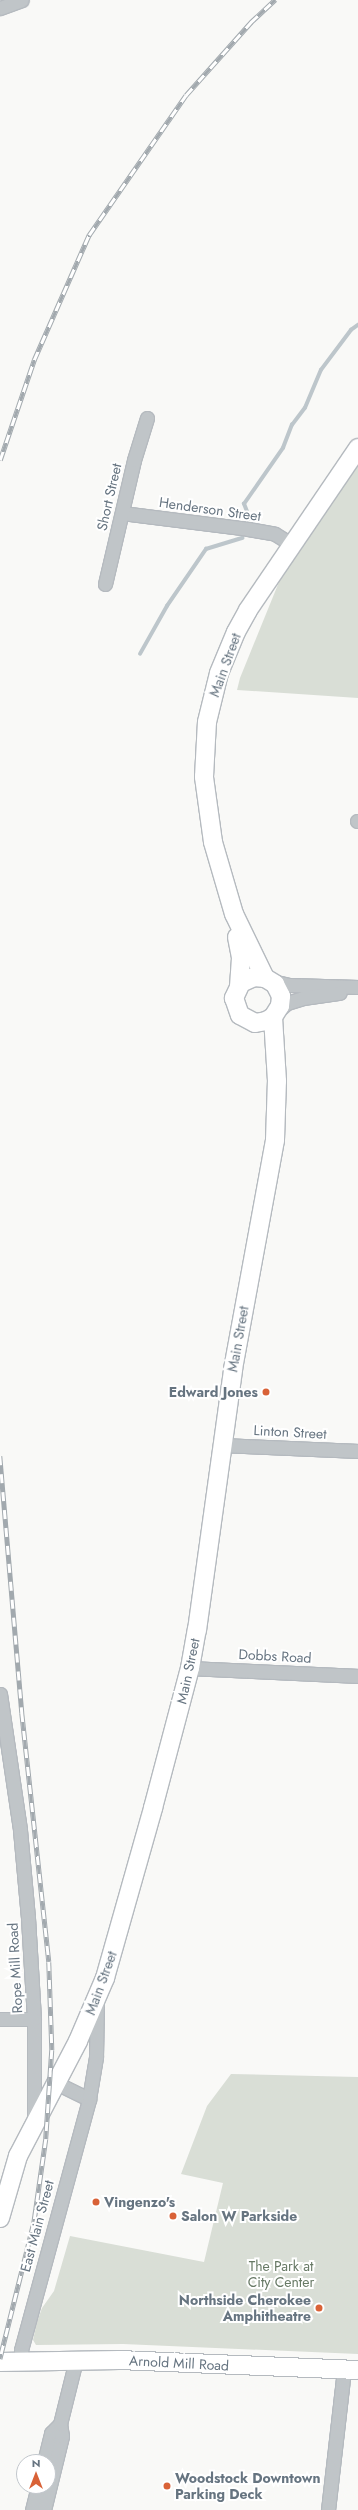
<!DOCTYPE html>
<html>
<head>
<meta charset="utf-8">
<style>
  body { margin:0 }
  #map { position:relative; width:358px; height:2510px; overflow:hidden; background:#f9f9f7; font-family:Jost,sans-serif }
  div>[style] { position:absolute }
  .green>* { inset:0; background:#d9ded6 }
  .stream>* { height:3.5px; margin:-1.75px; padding:0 1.75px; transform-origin:1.75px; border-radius:1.75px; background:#bdc6cb }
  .roads { filter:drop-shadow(1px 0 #b5babf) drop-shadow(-1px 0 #b5babf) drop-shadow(0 1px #b5babf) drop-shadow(0 -1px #b5babf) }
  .street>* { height:13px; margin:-6.5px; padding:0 6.5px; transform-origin:6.5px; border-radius:6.5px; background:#c0c5c8 }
  .secondary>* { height:18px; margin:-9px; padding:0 9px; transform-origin:9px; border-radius:9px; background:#fff }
  .rail>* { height:4.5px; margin-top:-2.25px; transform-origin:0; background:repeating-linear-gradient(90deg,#fff 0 9px,#a2a9ae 0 18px); box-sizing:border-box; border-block:1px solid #a2a9ae }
  .dots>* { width:11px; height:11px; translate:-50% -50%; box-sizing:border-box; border:2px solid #fff; border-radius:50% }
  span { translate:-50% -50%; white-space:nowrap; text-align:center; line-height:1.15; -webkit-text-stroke:4px #fff; paint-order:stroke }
  .street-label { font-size:14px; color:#667480 }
  .poi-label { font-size:14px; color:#667480; font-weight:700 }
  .right { translate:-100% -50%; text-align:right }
  .left { translate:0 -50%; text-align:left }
  .park-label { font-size:14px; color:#677965 }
  .north { position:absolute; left:16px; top:2454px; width:40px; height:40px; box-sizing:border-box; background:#fff; border:1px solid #c2c7cc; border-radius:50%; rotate:0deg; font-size:11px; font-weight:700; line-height:16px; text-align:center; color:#667480 }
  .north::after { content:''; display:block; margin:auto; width:14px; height:18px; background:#d96237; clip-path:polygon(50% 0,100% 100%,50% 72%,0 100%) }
</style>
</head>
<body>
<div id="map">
  <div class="green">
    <div style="clip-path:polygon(358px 455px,358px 698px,237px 690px,240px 678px,292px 550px)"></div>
    <div style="clip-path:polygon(231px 2074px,358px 2077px,358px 2354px,123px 2344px,36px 2345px,33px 2340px,37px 2322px,42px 2308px,54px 2291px,70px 2236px,204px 2262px,223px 2183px,181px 2174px,207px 2106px)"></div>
  </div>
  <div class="stream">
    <div style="left:250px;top:519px;width:16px;rotate:-112deg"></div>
    <div style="left:244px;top:504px;width:68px;rotate:-55.1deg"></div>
    <div style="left:283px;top:448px;width:25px;rotate:-69deg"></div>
    <div style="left:292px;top:425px;width:21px;rotate:-53deg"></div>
    <div style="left:305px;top:408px;width:41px;rotate:-67.2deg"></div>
    <div style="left:321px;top:370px;width:50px;rotate:-53.1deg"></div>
    <div style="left:351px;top:330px;width:9px;rotate:-36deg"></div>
    <div style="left:140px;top:654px;width:55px;rotate:-60.6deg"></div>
    <div style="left:167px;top:606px;width:69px;rotate:-55.6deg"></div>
    <div style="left:206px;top:549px;width:38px;rotate:-17deg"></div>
  </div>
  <div class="roads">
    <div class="street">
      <div style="left:0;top:8px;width:23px;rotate:-20deg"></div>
      <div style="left:122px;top:513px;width:127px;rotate:7.2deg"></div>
      <div style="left:248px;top:529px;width:27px;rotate:10deg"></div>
      <div style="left:275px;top:534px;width:19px;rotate:32deg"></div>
      <div style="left:105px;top:584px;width:127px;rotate:-76.8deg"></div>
      <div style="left:134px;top:460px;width:44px;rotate:-72.8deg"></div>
      <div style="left:357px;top:821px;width:1px"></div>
      <div style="left:272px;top:981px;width:18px;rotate:13deg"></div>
      <div style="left:290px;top:985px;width:68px;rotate:1.7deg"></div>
      <div style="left:278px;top:1011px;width:12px;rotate:-42deg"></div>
      <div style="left:287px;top:1003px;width:17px;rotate:-17deg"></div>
      <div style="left:303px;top:998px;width:37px;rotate:-8deg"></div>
      <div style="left:222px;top:1445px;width:136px;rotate:2.5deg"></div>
      <div style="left:190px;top:1668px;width:168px;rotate:2.7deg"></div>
      <div style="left:0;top:1694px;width:137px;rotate:81.6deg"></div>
      <div style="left:20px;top:1830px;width:88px;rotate:84.8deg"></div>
      <div style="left:28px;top:1918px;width:101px;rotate:86.6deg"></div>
      <div style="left:34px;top:2019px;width:104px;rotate:90deg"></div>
      <div style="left:0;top:2019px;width:34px"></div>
      <div style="left:56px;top:2083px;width:37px;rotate:26deg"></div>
      <div style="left:22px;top:2361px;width:11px;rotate:-95deg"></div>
      <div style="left:21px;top:2350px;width:260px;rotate:-74.8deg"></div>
      <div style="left:89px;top:2099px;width:43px;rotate:-80.5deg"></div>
      <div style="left:96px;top:2057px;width:56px;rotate:-89deg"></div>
      <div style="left:44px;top:2462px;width:30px;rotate:-76deg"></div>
      <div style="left:51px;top:2433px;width:13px;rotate:-45deg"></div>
      <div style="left:32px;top:2510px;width:25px;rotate:-76deg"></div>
      <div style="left:44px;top:2510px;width:76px;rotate:-76.3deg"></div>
      <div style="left:62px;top:2436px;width:12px;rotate:-99deg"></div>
      <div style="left:60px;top:2424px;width:66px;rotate:-76deg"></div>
      <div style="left:328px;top:2510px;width:141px;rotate:-83.5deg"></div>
    </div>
    <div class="secondary">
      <div style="left:237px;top:937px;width:21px;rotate:79deg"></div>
      <div style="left:241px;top:958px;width:28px;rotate:94deg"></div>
      <div style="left:265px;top:978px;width:71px;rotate:-115.8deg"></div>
      <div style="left:234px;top:914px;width:75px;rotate:-106.3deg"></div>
      <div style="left:213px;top:842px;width:66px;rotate:-97.9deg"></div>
      <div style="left:204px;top:777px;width:55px;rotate:-86.9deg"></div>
      <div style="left:207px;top:722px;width:50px;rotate:-76.2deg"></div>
      <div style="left:219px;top:673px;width:44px;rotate:-67.5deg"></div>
      <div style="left:236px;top:632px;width:25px;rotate:-61deg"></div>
      <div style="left:248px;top:610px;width:196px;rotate:-55.8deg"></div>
      <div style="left:0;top:2218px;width:65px;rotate:-73.8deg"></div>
      <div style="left:18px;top:2156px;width:130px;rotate:-62.4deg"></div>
      <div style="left:78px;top:2041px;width:69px;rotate:-66.8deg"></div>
      <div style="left:105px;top:1978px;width:177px;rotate:-74.2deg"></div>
      <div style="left:153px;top:1808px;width:145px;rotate:-75.2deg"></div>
      <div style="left:190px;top:1668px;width:39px;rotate:-80deg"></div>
      <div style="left:197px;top:1630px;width:263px;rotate:-82.1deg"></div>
      <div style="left:233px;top:1369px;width:233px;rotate:-79.6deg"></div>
      <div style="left:275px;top:1140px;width:59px;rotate:-88.1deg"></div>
      <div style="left:277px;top:1081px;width:64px;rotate:-93.6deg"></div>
      <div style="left:273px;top:1017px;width:13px;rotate:-58deg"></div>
      <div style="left:280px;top:1006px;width:10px;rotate:-84deg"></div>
      <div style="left:281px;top:996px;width:13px;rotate:-117deg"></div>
      <div style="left:275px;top:984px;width:12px;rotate:-149deg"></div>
      <div style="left:265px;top:978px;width:11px;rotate:-175deg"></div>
      <div style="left:254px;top:977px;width:14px;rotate:155deg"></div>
      <div style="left:241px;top:983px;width:17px;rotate:115deg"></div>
      <div style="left:234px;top:998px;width:18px;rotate:71deg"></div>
      <div style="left:240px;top:1015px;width:17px;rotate:28deg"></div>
      <div style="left:255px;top:1023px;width:11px;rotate:-10deg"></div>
      <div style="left:266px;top:1021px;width:8px;rotate:-30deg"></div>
      <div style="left:0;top:2362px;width:119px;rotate:-1deg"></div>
      <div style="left:119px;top:2360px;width:239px;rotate:2.4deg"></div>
    </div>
  </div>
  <div class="rail">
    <div style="left:0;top:460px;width:106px;rotate:-71.2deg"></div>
    <div style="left:34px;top:360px;width:137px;rotate:-66.3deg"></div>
    <div style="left:89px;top:235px;width:170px;rotate:-55.3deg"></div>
    <div style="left:186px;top:95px;width:98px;rotate:-48.3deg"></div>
    <div style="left:251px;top:22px;width:33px;rotate:-43deg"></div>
    <div style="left:0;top:1456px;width:258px;rotate:85.1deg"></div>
    <div style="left:22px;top:1713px;width:250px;rotate:83.8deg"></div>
    <div style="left:49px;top:1962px;width:88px;rotate:88deg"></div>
    <div style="left:52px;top:2050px;width:89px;rotate:93.9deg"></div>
    <div style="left:46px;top:2139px;width:85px;rotate:98.1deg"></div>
    <div style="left:34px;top:2223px;width:140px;rotate:104deg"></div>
  </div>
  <div class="dots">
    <div style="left:266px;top:1392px;background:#d96237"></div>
    <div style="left:96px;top:2202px;background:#d96237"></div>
    <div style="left:173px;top:2216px;background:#d96237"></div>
    <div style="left:319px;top:2308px;background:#d96237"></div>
    <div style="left:167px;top:2486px;background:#d96237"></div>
  </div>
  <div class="street-label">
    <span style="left:109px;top:497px;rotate:-77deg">Short Street</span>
    <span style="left:210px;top:509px;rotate:8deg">Henderson Street</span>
    <span style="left:225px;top:665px;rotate:-70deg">Main Street</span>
    <span style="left:238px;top:1339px;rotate:-80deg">Main Street</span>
    <span style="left:290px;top:1432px;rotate:3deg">Linton Street</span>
    <span style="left:275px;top:1656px;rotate:3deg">Dobbs Road</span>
    <span style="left:188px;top:1671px;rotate:-78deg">Main Street</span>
    <span style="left:15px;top:1968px;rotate:-93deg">Rope Mill Road</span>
    <span style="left:101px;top:1983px;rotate:-70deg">Main Street</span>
    <span style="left:37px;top:2226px;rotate:-75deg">East Main Street</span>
    <span style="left:179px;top:2363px;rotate:3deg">Arnold Mill Road</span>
  </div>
  <div class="poi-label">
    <span class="right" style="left:258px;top:1392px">Edward Jones</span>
    <span class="left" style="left:104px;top:2202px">Vingenzo's</span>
    <span class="left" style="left:181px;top:2216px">Salon W Parkside</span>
    <span class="right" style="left:311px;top:2308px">Northside Cherokee<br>Amphitheatre</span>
    <span class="left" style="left:175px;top:2486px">Woodstock Downtown<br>Parking Deck</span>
  </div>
  <div class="park-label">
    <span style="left:281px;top:2274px">The Park at<br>City Center</span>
  </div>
  <div class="north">N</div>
</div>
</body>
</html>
